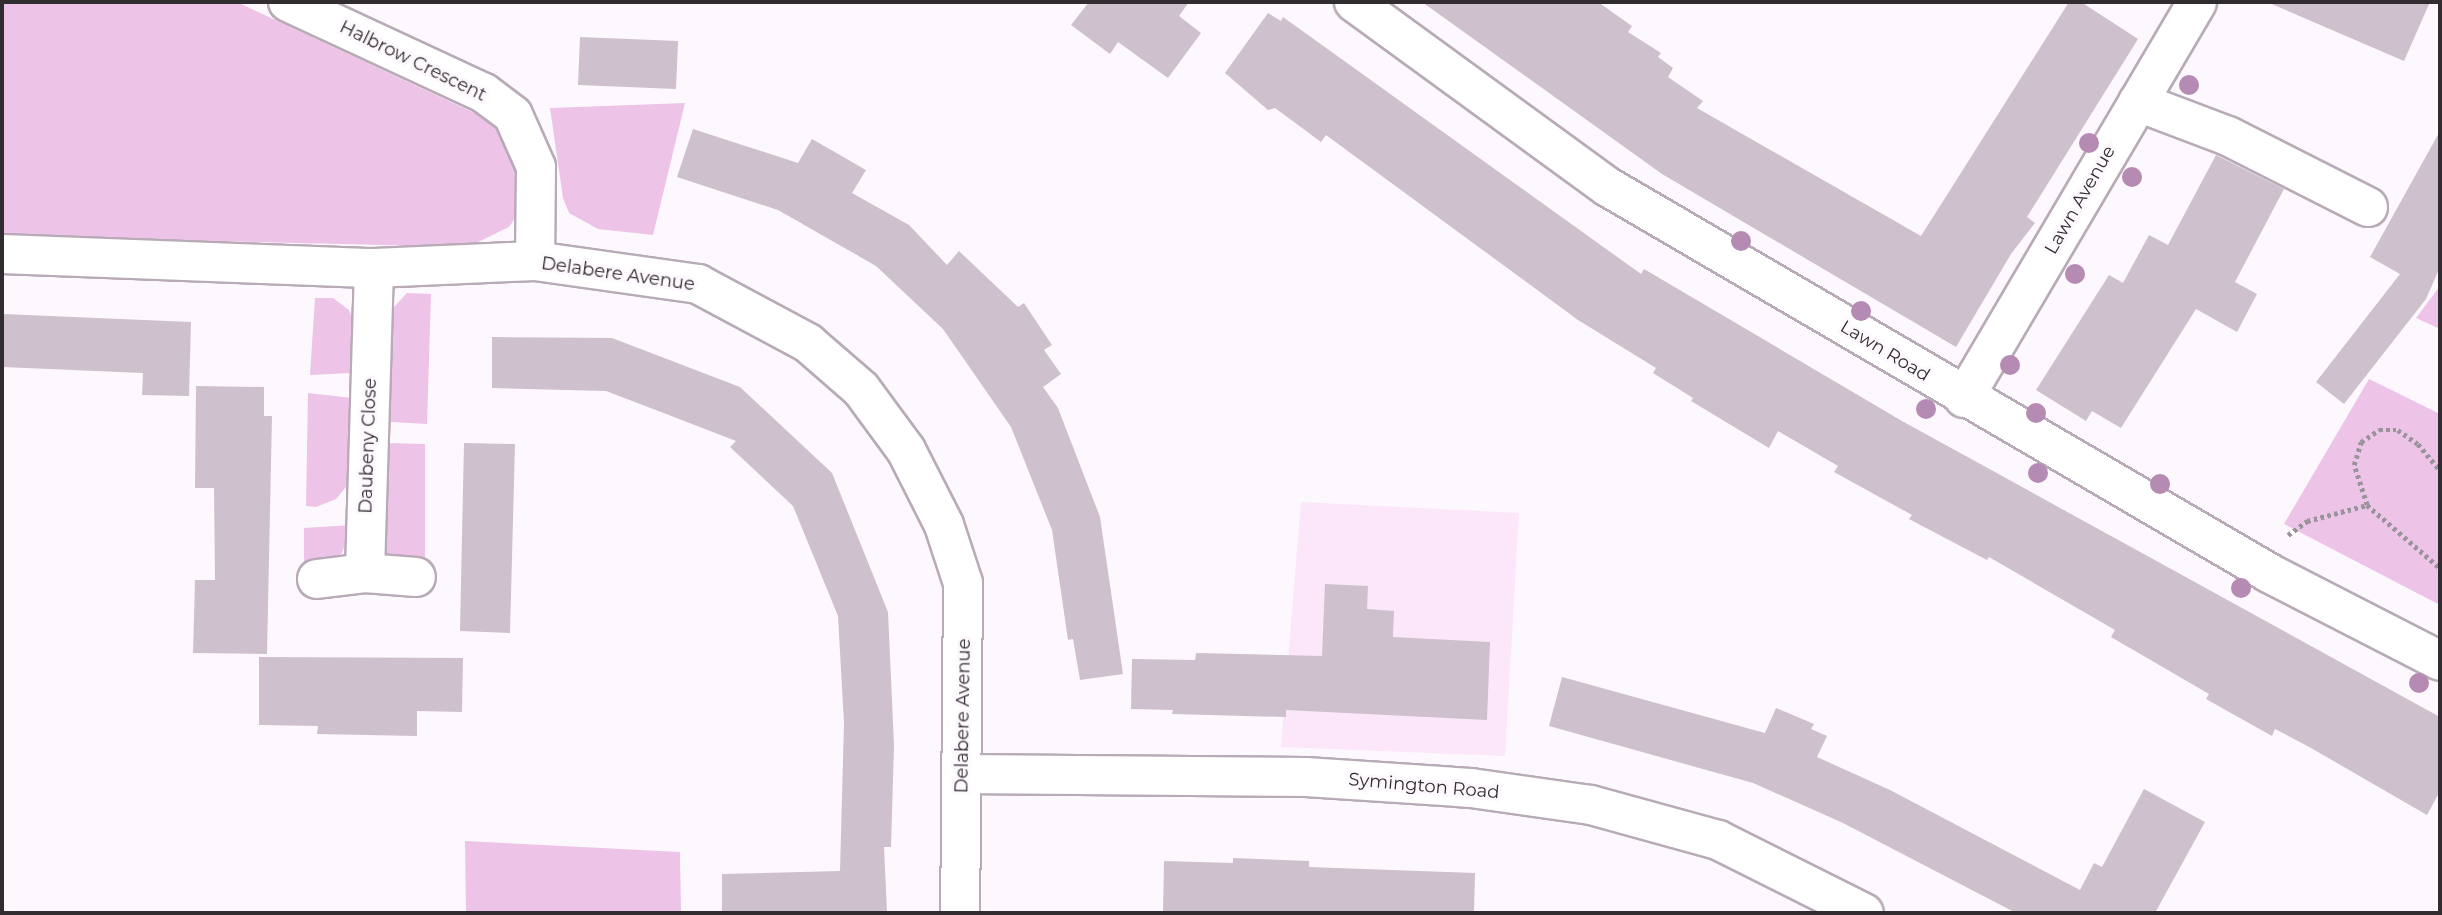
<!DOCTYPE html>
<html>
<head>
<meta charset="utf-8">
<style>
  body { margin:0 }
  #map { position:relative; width:2442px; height:915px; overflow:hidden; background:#fdf8fd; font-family:Montserrat,sans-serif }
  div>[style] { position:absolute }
  .built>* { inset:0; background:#fbe7f9 }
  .green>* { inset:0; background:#edc3e8 }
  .building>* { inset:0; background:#cec0cc }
  .path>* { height:4.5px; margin-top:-2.25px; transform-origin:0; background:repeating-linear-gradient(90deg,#999499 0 3.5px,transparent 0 7px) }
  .roads { filter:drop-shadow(2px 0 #b8abb7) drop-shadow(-2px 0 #b8abb7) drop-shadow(0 2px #b8abb7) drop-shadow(0 -2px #b8abb7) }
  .minor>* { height:38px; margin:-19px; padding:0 19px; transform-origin:19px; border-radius:19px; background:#fff }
  .trees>* { width:20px; height:20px; margin:-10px; border-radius:50%; background:#b58ab3 }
  span { translate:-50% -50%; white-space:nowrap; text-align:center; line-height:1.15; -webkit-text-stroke:6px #fdf8fd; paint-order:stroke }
  .street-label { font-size:18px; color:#312c30 }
  .frame { position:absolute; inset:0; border:4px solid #312c30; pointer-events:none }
</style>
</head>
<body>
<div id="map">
  <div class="built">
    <div style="clip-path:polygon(1301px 502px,1519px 513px,1505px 756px,1281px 747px)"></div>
  </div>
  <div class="green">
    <div style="clip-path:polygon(2px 2px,237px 2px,500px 125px,518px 147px,521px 210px,509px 227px,468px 247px,2px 236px)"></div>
    <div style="clip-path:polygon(685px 103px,653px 235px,598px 229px,569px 213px,563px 198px,550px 108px)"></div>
    <div style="clip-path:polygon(2440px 286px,2440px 329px,2416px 318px)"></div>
    <div style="clip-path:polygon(407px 293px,431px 294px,427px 424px,391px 422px,387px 325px,392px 309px)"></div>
    <div style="clip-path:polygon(315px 298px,333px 298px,349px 310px,355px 326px,351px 373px,310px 375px)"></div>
    <div style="clip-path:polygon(2369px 379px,2440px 414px,2440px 605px,2284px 524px)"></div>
    <div style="clip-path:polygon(308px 393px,352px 398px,350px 482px,336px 499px,316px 507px,306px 506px)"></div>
    <div style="clip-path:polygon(385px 443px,425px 444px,425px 566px,387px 556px)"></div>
    <div style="clip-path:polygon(351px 525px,342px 553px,332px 563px,304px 570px,304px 528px)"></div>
    <div style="clip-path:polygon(465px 841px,680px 852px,681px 913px,466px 913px)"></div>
  </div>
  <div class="building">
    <div style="clip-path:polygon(1089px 2px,1189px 2px,1179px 16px,1201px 33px,1168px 78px,1118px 42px,1110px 54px,1071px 25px)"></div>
    <div style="clip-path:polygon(1422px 2px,1598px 2px,1632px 26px,1628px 32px,1661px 53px,1658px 57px,1673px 68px,1668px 77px,1703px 101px,1697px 108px,1921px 236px,2069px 2px,2081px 2px,2138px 39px,2027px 217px,2035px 223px,2011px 254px,1956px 347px,1662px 174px)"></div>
    <div style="clip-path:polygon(2267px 2px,2430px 2px,2404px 61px)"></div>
    <div style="clip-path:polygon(1268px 13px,1281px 21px,1283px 17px,1641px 274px,1644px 269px,1902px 421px,2440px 717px,2440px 791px,2427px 815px,2311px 748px,2275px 729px,2272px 736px,2206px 699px,2209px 694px,2111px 637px,2115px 630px,1989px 557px,1987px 560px,1909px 519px,1912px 515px,1834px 472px,1838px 466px,1778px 431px,1769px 448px,1691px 401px,1693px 398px,1653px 373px,1656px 368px,1578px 320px,1326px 135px,1321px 142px,1275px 108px,1268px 110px,1225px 73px)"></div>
    <div style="clip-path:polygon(580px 37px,678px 41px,676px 89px,578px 85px)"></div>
    <div style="clip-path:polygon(693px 129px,798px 163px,812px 139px,866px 170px,852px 193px,909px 225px,947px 265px,959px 251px,1018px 307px,1024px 303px,1052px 345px,1044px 350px,1061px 374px,1043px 387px,1058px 408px,1100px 517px,1123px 674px,1080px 680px,1073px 639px,1068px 640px,1052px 530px,1011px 427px,943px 329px,876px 266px,778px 210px,677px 177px)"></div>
    <div style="clip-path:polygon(2440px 131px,2440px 267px,2426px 299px,2344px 404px,2316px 382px,2400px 274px,2370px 257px)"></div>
    <div style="clip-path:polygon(2216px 155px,2284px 189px,2235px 282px,2257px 294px,2237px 332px,2196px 309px,2121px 428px,2092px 411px,2086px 421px,2036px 390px,2109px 275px,2123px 283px,2149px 235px,2168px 245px)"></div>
    <div style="clip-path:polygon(3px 314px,191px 322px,189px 396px,142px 395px,143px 373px,2px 367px)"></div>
    <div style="clip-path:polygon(492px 337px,612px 338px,740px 387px,832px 473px,888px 612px,894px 745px,891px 847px,884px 847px,887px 913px,722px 913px,722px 874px,840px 871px,844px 723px,838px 616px,793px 506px,730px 447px,736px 441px,661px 412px,606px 391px,492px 388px)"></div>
    <div style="clip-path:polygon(196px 386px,264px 387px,264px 416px,272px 416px,267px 654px,193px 653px,195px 580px,215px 580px,214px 488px,195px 488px)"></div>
    <div style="clip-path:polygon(464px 443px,515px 444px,510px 633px,460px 631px)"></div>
    <div style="clip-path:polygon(1325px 584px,1368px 586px,1367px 609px,1394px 611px,1393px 637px,1490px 642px,1487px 720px,1286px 710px,1286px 717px,1172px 714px,1173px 710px,1131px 709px,1132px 659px,1195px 660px,1196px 653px,1322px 656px)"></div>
    <div style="clip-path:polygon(259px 657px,463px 658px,462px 712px,417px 711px,417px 736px,317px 734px,318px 726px,259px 725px)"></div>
    <div style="clip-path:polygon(1562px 677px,1765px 733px,1776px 708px,1814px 724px,1811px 729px,1827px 736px,1817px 757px,1890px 790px,2080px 890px,2094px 863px,2102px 867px,2144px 789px,2205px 822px,2155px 913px,2016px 913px,1843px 823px,1753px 783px,1549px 726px)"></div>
    <div style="clip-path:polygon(1233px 858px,1309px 861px,1309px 867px,1475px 873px,1474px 913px,1163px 911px,1164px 861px,1233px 863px)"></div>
  </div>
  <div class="path">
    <div style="left:2367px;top:505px;width:96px;rotate:40.8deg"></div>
    <div style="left:2288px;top:535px;width:24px;rotate:-36deg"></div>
    <div style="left:2307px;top:521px;width:62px;rotate:-14.9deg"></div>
    <div style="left:2367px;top:505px;width:42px;rotate:-108deg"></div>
    <div style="left:2354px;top:465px;width:24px;rotate:-73deg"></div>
    <div style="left:2361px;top:442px;width:22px;rotate:-34deg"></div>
    <div style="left:2379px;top:430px;width:19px"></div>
    <div style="left:2398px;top:430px;width:24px;rotate:35deg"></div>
    <div style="left:2418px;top:444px;width:34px;rotate:50deg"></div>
  </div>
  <div class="roads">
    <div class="minor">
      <div style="left:288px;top:2px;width:216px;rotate:24.9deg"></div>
      <div style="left:484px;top:93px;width:36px;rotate:37deg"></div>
      <div style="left:513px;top:115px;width:57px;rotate:66.1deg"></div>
      <div style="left:536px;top:167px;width:94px;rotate:90.6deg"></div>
      <div style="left:1354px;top:2px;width:314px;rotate:36.1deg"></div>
      <div style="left:1608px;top:187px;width:765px;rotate:30.28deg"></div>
      <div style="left:2269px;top:573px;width:192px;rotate:27.2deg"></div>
      <div style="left:2138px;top:102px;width:96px;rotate:20.7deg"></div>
      <div style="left:2228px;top:136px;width:157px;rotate:26.9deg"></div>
      <div style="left:2px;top:254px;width:372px;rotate:2.2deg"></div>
      <div style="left:374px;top:268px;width:161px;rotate:-2.5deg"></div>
      <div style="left:535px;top:261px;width:165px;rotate:8deg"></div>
      <div style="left:698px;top:284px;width:125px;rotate:28.2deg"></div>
      <div style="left:808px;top:343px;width:70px;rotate:41deg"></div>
      <div style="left:861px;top:389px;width:76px;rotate:53.6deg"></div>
      <div style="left:906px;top:450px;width:84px;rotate:63.1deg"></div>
      <div style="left:944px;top:525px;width:61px;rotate:71.9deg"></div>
      <div style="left:963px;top:583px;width:330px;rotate:90.5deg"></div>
      <div style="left:374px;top:268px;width:305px;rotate:91.7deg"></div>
      <div style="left:365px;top:573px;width:51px;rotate:4.5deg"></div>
      <div style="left:1964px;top:398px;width:459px;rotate:-59.5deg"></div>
      <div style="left:317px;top:579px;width:48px;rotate:-7.1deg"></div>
      <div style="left:962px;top:774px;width:344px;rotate:0.5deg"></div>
      <div style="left:1306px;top:777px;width:165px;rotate:3.8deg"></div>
      <div style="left:1471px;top:788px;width:121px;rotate:8.1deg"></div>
      <div style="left:1591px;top:805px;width:132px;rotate:15.4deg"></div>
      <div style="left:1718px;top:840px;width:163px;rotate:26.6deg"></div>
    </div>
  </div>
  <div class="trees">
    <div style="left:2189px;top:85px"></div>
    <div style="left:2089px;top:143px"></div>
    <div style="left:2132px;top:177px"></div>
    <div style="left:1741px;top:241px"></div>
    <div style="left:2075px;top:274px"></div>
    <div style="left:1861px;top:311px"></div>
    <div style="left:2010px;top:365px"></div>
    <div style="left:1926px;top:409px"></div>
    <div style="left:2036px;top:413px"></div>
    <div style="left:2038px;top:473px"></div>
    <div style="left:2160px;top:484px"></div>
    <div style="left:2241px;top:588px"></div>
    <div style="left:2419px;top:683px"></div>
  </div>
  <div class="street-label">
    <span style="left:413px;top:61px;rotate:26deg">Halbrow Crescent</span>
    <span style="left:2080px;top:200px;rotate:-60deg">Lawn Avenue</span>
    <span style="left:618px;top:274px;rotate:8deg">Delabere Avenue</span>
    <span style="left:1885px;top:351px;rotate:31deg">Lawn Road</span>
    <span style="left:368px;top:446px;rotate:-88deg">Daubeny Close</span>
    <span style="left:963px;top:716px;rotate:-89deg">Delabere Avenue</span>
    <span style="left:1424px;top:786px;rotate:5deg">Symington Road</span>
  </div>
  <div class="frame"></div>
</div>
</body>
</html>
